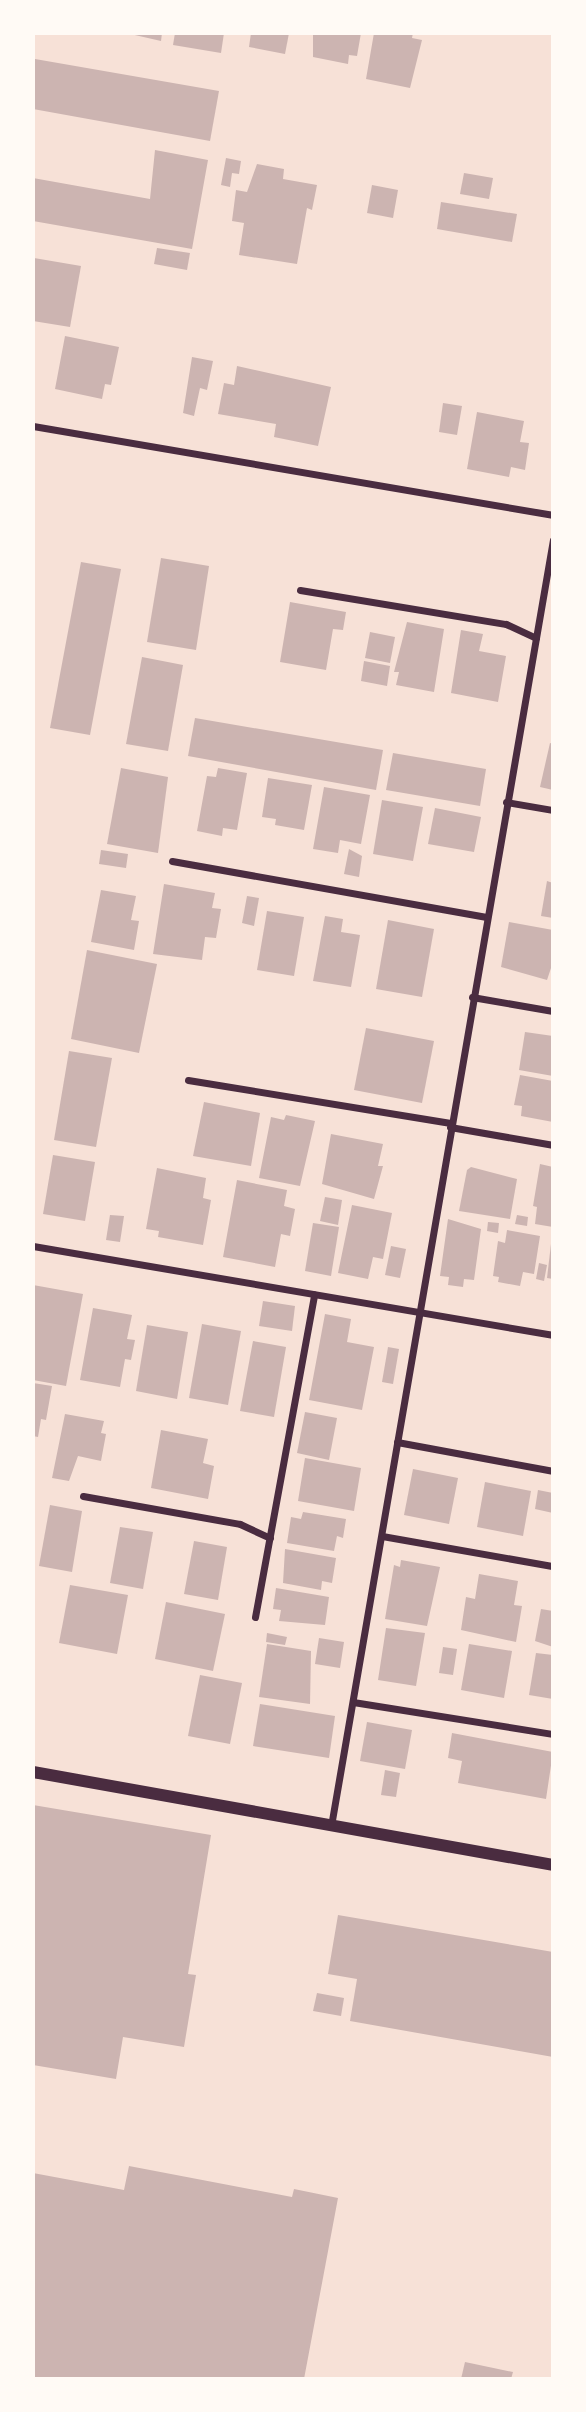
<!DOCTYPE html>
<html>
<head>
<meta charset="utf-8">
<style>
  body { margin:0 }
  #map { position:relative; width:586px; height:2412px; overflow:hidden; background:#f7e1d7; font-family:"Source Sans 3",sans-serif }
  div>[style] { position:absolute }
  .building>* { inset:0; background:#ccb4b1 }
  .minor>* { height:7px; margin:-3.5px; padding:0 3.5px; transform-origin:3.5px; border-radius:3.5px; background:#4a2c40 }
  .tertiary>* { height:12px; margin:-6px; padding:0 6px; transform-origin:6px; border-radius:6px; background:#4a2c40 }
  span { translate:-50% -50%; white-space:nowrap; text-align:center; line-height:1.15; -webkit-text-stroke:5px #fffaf5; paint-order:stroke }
  .frame { position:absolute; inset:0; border:35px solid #fffaf5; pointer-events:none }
</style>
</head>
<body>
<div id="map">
  <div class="building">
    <div style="clip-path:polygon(126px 33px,162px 33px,161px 41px)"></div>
    <div style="clip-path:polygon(175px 33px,224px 33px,221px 53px,173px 45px)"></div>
    <div style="clip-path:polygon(251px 33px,289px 33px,285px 54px,249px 47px)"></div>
    <div style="clip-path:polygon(313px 33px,361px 33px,357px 56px,349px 55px,348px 64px,313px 57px)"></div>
    <div style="clip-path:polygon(374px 33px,413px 33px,412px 38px,422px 40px,410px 88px,366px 79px)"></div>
    <div style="clip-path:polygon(35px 59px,219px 91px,210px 141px,33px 109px)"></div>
    <div style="clip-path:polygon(155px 150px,208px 160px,192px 249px,33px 221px,33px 178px,150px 199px)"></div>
    <div style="clip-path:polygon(226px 158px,241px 161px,239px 174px,232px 173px,230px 187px,221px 185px)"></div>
    <div style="clip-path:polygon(257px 164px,284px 169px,283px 179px,317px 185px,312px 210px,307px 208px,297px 264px,239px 255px,244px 223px,232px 221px,236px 190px,247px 192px)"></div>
    <div style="clip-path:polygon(464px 173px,493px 178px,489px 199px,460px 194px)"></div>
    <div style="clip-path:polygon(372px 185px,398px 190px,393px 218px,367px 213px)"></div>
    <div style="clip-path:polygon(441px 202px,517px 214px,512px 242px,437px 229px)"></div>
    <div style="clip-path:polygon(157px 248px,190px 253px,187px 270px,154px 264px)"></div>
    <div style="clip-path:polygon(34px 258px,81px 266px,70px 327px,33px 321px)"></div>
    <div style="clip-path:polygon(65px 336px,119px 347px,111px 385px,105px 384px,102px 399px,55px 389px)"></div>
    <div style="clip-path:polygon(192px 357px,213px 361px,207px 390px,200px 388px,194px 416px,183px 413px)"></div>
    <div style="clip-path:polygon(237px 366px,331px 387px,318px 446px,274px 437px,276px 424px,218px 414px,224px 383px,234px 385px)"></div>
    <div style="clip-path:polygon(443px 403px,462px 406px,457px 435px,439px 432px)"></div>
    <div style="clip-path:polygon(477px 412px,524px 421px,520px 442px,529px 443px,525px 470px,511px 467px,509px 477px,467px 469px)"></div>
    <div style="clip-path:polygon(161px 558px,209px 566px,196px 650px,147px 642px)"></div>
    <div style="clip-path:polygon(81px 562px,121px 569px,90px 735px,50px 728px)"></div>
    <div style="clip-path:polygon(290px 602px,346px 612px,343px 630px,333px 629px,326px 670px,280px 662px)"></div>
    <div style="clip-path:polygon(407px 622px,444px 629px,434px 692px,396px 685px,399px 672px,394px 672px)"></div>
    <div style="clip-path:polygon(461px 630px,483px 634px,479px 651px,506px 656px,498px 702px,451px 693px)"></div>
    <div style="clip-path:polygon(370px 632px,395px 637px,390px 663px,365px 658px)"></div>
    <div style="clip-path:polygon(142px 657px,183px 665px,168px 751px,126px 744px)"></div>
    <div style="clip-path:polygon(364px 661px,390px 666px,387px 686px,361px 681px)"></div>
    <div style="clip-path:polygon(195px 718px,383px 750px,376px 790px,188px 756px)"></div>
    <div style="clip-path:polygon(550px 743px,553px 744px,553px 790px,540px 787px)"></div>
    <div style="clip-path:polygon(393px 753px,486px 769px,480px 806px,386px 790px)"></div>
    <div style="clip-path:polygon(121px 768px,168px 777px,158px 853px,107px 844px)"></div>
    <div style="clip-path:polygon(218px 768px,247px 773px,237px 830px,223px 828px,222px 836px,197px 831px,207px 776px,216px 777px)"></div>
    <div style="clip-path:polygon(268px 778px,312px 785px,304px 830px,275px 825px,276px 819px,262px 817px)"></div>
    <div style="clip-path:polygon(324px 787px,370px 795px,361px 844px,340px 840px,338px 853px,313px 849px)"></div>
    <div style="clip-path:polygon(382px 800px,423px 807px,413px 861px,373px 854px)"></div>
    <div style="clip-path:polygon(435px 808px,481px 817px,474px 852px,428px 844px)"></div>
    <div style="clip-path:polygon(349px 849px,362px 856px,359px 877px,344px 874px)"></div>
    <div style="clip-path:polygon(101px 850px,128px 854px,126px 868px,99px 864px)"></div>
    <div style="clip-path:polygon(547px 881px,553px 883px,553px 918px,541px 916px)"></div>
    <div style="clip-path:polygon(164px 884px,215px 893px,212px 908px,221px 909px,216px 938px,205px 937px,202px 960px,153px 954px)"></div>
    <div style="clip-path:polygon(101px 890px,136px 896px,131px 920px,139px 921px,134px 950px,91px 942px)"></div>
    <div style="clip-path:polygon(247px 896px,259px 898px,254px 926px,242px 923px)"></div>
    <div style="clip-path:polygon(267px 911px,304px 917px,294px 976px,257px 970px)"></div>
    <div style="clip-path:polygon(325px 916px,343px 919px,341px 932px,360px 935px,351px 987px,313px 981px)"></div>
    <div style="clip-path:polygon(388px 920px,434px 929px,422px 997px,376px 989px)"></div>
    <div style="clip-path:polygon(509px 922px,553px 930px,553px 962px,547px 980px,501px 967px)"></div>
    <div style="clip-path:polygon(87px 950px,157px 964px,139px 1053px,71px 1039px)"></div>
    <div style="clip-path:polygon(366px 1028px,434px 1041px,422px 1103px,354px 1090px)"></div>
    <div style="clip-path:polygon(525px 1032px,553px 1036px,553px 1076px,519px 1070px)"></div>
    <div style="clip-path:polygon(69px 1051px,112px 1058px,96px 1147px,54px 1140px)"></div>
    <div style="clip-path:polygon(520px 1075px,553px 1081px,553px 1122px,521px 1116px,522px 1106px,514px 1105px)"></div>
    <div style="clip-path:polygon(204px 1102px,260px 1113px,251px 1166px,193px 1156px)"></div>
    <div style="clip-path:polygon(286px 1115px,315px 1121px,300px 1186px,259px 1178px,271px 1117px,284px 1120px)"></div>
    <div style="clip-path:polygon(331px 1134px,383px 1144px,378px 1166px,383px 1166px,374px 1199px,322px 1184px)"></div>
    <div style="clip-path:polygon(53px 1155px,95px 1162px,85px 1221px,43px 1214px)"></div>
    <div style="clip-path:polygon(540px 1164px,553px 1167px,553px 1227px,535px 1224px,537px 1207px,533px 1206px)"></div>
    <div style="clip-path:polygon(471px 1167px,517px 1179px,510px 1219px,459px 1211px,467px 1170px)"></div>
    <div style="clip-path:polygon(157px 1168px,206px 1178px,203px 1198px,211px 1200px,203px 1245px,158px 1237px,159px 1231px,146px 1229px)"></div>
    <div style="clip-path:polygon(237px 1180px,287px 1190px,284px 1206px,295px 1209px,290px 1236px,281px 1234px,275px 1267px,223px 1257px)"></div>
    <div style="clip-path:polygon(325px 1197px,342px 1200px,338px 1225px,320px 1221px)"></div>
    <div style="clip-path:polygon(352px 1205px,392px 1213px,383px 1259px,373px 1257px,368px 1279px,338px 1273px)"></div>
    <div style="clip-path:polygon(110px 1215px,124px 1216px,120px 1242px,106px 1240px)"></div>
    <div style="clip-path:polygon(517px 1215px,528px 1217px,527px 1226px,515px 1224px)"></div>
    <div style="clip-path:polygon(448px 1219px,481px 1229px,474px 1280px,464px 1279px,463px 1287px,448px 1285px,449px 1277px,440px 1276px)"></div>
    <div style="clip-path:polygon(488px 1222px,499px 1223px,498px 1233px,487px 1231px)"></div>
    <div style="clip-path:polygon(313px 1223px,339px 1227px,331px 1276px,305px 1271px)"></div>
    <div style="clip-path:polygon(507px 1230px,540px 1236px,534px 1274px,523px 1272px,520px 1286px,498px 1282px,499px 1277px,493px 1276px,498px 1241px,505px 1243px)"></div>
    <div style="clip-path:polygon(551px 1244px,553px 1244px,553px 1279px,547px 1278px)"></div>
    <div style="clip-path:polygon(391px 1246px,406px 1249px,400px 1278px,385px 1275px)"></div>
    <div style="clip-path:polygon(539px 1263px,547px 1265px,544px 1281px,536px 1279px)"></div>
    <div style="clip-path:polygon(33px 1285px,83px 1294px,66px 1386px,33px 1380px)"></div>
    <div style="clip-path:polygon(263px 1301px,295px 1306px,292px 1331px,259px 1326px)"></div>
    <div style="clip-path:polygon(93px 1308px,132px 1315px,127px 1339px,135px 1340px,131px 1360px,125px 1359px,120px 1387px,80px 1380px)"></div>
    <div style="clip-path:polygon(325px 1314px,351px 1319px,347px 1342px,374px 1347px,362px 1410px,309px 1400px)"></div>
    <div style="clip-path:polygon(202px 1324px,241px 1331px,228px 1405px,189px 1398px)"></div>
    <div style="clip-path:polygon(147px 1325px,188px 1332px,177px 1399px,136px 1391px)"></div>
    <div style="clip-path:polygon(253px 1341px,286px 1347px,274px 1417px,240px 1411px)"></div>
    <div style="clip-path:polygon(388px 1347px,399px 1349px,393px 1384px,382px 1382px)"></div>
    <div style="clip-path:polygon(33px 1383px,52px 1386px,46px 1420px,41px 1419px,38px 1437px,33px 1436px)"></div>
    <div style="clip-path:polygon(305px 1412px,337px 1418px,329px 1460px,297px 1453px)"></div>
    <div style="clip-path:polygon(65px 1414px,104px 1421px,101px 1433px,106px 1434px,101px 1461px,78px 1456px,69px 1481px,52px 1478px)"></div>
    <div style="clip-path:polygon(161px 1430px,208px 1439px,203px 1463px,214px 1466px,208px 1499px,151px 1488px)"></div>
    <div style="clip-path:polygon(305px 1458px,361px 1468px,354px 1511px,298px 1501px)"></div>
    <div style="clip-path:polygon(413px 1469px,458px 1478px,449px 1524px,404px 1515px)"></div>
    <div style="clip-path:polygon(485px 1482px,531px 1491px,523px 1536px,477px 1527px)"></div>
    <div style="clip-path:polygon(538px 1490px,553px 1493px,553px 1513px,535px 1509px)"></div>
    <div style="clip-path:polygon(50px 1505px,82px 1511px,72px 1572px,39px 1566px)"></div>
    <div style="clip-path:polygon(303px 1512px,346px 1519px,343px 1538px,337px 1536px,334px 1551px,287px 1543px,291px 1517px,301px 1519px)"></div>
    <div style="clip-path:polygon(120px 1527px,153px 1532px,143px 1589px,110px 1583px)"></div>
    <div style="clip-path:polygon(194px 1541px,227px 1547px,218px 1600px,184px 1594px)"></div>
    <div style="clip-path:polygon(285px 1549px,336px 1558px,332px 1583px,322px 1581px,321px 1590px,283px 1583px)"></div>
    <div style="clip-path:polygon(401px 1560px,440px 1567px,427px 1626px,385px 1619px,394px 1565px,400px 1567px)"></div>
    <div style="clip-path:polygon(479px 1574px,518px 1581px,514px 1605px,522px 1606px,516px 1642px,461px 1630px,466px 1597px,475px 1599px)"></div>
    <div style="clip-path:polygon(70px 1585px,128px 1595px,117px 1654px,59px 1643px)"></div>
    <div style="clip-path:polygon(276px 1588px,329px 1597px,325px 1625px,279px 1621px,281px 1610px,273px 1609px)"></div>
    <div style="clip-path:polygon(166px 1602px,225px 1614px,213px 1671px,155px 1659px)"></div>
    <div style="clip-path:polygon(541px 1609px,553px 1611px,553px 1647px,535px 1641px)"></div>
    <div style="clip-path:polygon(386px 1628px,425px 1633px,416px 1686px,378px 1680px)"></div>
    <div style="clip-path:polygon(267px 1633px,287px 1637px,285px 1645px,266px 1642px)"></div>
    <div style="clip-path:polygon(319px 1638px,344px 1642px,340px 1668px,315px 1664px)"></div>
    <div style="clip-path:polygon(267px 1644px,311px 1651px,310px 1704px,259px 1697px)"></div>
    <div style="clip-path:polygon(469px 1644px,512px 1651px,504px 1698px,461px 1690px)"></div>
    <div style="clip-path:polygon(443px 1647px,457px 1649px,453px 1675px,439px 1673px)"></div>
    <div style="clip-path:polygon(536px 1653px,553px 1655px,553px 1699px,529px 1695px)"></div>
    <div style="clip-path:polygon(200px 1675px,242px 1683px,230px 1744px,188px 1736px)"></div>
    <div style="clip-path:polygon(260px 1704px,335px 1716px,329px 1758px,253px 1746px)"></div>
    <div style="clip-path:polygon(367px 1722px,412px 1730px,405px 1769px,360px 1761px)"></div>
    <div style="clip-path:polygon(452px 1733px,553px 1752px,546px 1799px,458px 1783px,462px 1761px,448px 1758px)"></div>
    <div style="clip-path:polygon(385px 1770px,400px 1773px,396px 1797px,381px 1795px)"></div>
    <div style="clip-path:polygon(33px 1805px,211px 1835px,188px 1974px,196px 1975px,184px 2047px,123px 2037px,116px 2079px,33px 2065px)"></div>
    <div style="clip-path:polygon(338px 1915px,553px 1952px,553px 2057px,350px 2021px,357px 1979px,328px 1974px)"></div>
    <div style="clip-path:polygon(317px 1993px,344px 1998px,341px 2016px,313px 2011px)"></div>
    <div style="clip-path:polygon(129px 2166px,292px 2197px,294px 2189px,338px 2198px,304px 2379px,33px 2379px,33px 2173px,124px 2190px)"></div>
    <div style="clip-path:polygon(465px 2362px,513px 2372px,511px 2379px,461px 2379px)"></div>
  </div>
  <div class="minor">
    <div style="left:33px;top:426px;width:528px;rotate:9.71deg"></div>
    <div style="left:300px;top:590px;width:209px;rotate:9.4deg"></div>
    <div style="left:506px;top:624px;width:33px;rotate:25deg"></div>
    <div style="left:506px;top:802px;width:48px;rotate:9.7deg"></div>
    <div style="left:172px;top:861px;width:318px;rotate:10.1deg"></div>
    <div style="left:472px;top:997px;width:82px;rotate:9.8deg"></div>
    <div style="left:188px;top:1080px;width:266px;rotate:9.3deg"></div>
    <div style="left:450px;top:1127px;width:105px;rotate:9.9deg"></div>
    <div style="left:33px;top:1246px;width:528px;rotate:9.71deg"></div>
    <div style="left:397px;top:1442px;width:159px;rotate:10.5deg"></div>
    <div style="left:83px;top:1496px;width:159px;rotate:10.1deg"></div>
    <div style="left:240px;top:1524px;width:33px;rotate:25deg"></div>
    <div style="left:382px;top:1536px;width:174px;rotate:10deg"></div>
    <div style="left:255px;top:1617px;width:328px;rotate:-79.6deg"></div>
    <div style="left:353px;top:1702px;width:203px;rotate:9.1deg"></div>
    <div style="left:331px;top:1826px;width:1305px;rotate:-80.21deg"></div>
  </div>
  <div class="tertiary">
    <div style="left:33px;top:1772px;width:528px;rotate:10.14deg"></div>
  </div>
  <div class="frame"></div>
</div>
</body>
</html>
